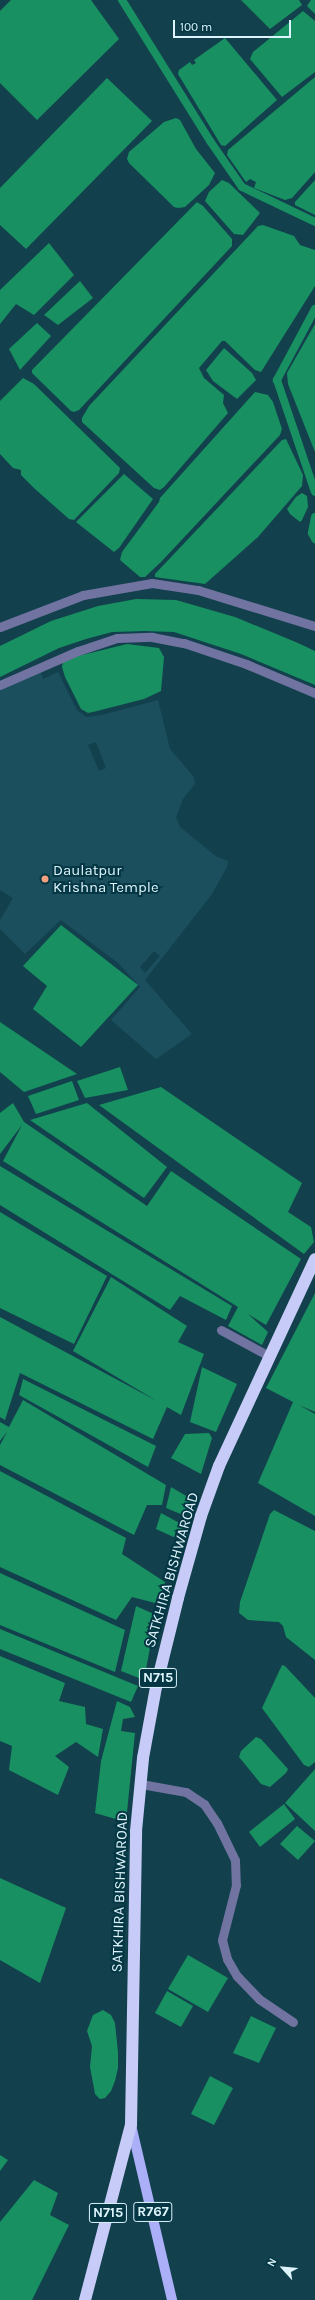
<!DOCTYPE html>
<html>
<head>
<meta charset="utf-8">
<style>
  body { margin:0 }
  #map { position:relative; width:315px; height:2300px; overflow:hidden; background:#12404d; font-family:Karla,sans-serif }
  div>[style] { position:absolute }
  .built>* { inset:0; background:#1b4f5e }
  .water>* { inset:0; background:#189061 }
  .canal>* { height:8px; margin:-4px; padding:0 4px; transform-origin:4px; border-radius:4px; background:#189061 }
  .minor>* { height:9px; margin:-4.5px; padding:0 4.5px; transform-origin:4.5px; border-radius:4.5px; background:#7174a1 }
  .major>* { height:10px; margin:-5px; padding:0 5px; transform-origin:5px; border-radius:5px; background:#aaaff8 }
  .highway>* { height:12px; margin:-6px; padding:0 6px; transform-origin:6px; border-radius:6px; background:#c7cbf7 }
  .dots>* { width:11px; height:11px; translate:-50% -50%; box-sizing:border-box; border:2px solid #043643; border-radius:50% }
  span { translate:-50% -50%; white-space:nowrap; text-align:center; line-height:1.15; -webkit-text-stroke:4px #043643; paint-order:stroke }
  .shield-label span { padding:1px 3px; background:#043643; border:1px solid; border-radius:3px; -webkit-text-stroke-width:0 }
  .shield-label { font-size:14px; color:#ddf4fc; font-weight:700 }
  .poi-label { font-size:15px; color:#ddf4fc }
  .left { translate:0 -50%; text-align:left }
  .street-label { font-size:15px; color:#ddf4fc }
  .north { position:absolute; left:263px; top:2248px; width:40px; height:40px; -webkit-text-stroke:3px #043643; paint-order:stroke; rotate:297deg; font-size:11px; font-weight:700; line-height:16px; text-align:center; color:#ddf4fc }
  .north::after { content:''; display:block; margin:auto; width:14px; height:18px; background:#ddf4fc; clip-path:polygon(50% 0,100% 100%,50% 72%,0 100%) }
  .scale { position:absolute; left:173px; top:20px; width:118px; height:18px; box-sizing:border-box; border:2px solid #ddf4fc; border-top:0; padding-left:5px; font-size:12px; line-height:14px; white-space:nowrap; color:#ddf4fc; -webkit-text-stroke:3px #043643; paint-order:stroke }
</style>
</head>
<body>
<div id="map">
  <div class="built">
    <div style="clip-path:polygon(evenodd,41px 672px,43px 679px,58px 672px,77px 710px,86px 717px,102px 715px,158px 700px,170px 749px,194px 777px,195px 784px,183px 799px,176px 817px,180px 827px,217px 857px,228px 861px,227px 867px,212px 894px,145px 980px,192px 1034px,156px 1059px,111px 1020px,140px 987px,118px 963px,61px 920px,25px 954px,0 929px,0 920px,13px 898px,0 890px,0 690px,41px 672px,96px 742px,106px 768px,99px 771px,88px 745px,96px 742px,41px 672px,154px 951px,160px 956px,145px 973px,140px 967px,154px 951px)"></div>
  </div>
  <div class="water">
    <div style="clip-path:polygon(11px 0,91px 0,119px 39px,37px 120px,0 83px,0 11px)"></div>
    <div style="clip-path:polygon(241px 0,299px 0,302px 5px,270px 29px)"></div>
    <div style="clip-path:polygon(311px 0,315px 0,315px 14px,307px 6px)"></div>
    <div style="clip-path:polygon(303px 11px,315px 21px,315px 72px,282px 97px,250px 59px,253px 52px)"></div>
    <div style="clip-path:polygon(225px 38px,277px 100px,225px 146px,221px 145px,178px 74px,179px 70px,190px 62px,192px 65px,196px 63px,194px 60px)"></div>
    <div style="clip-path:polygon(315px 77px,315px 172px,292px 198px,285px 200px,254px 188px,256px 182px,250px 179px,246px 182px,227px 155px,228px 150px)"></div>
    <div style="clip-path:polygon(107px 78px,152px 121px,26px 249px,0 225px,0 188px)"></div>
    <div style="clip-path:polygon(176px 118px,180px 120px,196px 149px,215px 173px,209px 185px,185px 207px,178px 208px,174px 207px,129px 163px,127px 159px,129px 152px,164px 122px)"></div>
    <div style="clip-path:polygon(222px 180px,229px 183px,260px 213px,243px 235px,234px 234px,205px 201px,209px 192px)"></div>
    <div style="clip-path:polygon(315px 180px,315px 215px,295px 205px,295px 202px)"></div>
    <div style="clip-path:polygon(197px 202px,203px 206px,232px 239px,232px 246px,79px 410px,74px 412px,71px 411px,32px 373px,32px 370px)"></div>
    <div style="clip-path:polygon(263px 225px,294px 236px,300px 245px,315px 250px,315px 286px,261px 372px,255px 370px,225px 341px,222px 341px,199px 368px,204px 378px,224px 395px,223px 403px,228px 413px,164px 487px,160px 490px,154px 488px,82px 422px,82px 418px,89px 406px,258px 226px)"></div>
    <div style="clip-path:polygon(49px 243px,74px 275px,34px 315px,16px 304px,0 324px,0 290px)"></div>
    <div style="clip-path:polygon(80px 281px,93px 298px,58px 325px,44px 315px)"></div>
    <div style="clip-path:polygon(37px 323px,51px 336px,20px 370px,9px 349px)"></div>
    <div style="clip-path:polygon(315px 324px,315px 452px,288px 384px,287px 373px)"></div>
    <div style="clip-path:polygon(224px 348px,252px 373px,256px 380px,237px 399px,213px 381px,206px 370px)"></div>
    <div style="clip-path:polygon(23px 378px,34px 384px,120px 468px,119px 473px,74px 520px,69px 519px,35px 489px,21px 475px,21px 470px,13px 468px,0 454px,0 401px)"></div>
    <div style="clip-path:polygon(255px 392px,268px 395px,273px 402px,282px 429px,280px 435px,161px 562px,145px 577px,140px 577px,120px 560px,122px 552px,159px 502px,160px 498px)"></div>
    <div style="clip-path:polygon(286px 439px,303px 475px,302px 486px,258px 537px,205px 584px,155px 577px,155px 574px,282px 440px)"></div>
    <div style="clip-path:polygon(124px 474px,153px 499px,119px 548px,114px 552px,76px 522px)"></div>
    <div style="clip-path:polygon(302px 493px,307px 496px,308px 507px,302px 520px,300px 522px,290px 514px,287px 509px,296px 497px)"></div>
    <div style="clip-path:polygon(136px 599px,176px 600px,235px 617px,298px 643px,315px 651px,315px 685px,241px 654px,174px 632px,145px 631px,112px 632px,86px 639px,59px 648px,0 677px,0 646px,51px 621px,98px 606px)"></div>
    <div style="clip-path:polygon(127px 644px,159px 648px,164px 657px,161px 691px,144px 699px,93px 712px,88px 713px,81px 709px,65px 677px,62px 667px,63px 662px,70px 658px)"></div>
    <div style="clip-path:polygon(61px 925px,138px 985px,81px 1047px,33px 1009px,47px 986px,23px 966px)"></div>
    <div style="clip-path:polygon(0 1022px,77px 1074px,24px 1092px,0 1072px)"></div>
    <div style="clip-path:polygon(120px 1067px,128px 1090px,85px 1098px,77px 1081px)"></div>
    <div style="clip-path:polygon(72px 1081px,79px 1100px,36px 1114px,28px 1096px)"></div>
    <div style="clip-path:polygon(161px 1087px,302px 1183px,288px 1212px,311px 1227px,314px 1242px,304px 1254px,99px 1105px)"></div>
    <div style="clip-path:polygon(13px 1103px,24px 1122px,147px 1206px,171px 1171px,301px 1259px,266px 1325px,248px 1314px,268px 1332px,262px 1345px,228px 1326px,238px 1307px,3px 1161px,22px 1125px,0 1154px,0 1113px)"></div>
    <div style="clip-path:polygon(87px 1103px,167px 1167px,144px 1198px,30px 1120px)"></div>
    <div style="clip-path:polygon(0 1166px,232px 1306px,226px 1320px,180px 1296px,170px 1310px,0 1205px)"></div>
    <div style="clip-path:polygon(0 1212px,107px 1276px,74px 1344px,0 1308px)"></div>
    <div style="clip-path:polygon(111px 1277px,187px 1326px,178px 1342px,204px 1354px,181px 1415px,167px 1407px,153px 1439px,20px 1373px,5px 1420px,0 1417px,0 1317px,157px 1401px,73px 1351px)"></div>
    <div style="clip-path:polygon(315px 1293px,315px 1412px,299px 1405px,315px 1414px,315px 1516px,258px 1483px,293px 1402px,266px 1388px)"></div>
    <div style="clip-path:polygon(202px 1367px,237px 1384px,216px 1432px,190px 1422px)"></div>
    <div style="clip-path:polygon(23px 1379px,156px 1446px,148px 1467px,19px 1395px)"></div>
    <div style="clip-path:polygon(23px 1400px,166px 1485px,162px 1505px,147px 1505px,134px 1535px,0 1465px,0 1445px,7px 1432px,0 1441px,0 1422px,9px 1427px)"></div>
    <div style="clip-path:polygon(209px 1433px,212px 1438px,201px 1474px,171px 1458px,185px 1434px)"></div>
    <div style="clip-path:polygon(0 1471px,126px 1538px,122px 1554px,165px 1582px,159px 1604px,132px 1597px,116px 1620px,0 1567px)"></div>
    <div style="clip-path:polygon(171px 1487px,193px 1500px,183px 1515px,166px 1508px)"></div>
    <div style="clip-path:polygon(274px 1510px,315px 1531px,315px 1660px,286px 1637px,283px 1626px,279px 1622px,248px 1620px,239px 1613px,240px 1602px,270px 1514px)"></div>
    <div style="clip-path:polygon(161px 1513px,185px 1526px,178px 1539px,156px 1529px)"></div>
    <div style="clip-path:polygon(0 1573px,125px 1630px,115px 1672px,0 1625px)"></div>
    <div style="clip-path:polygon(136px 1606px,156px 1615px,144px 1680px,121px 1671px)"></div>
    <div style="clip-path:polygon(0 1629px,138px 1686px,131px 1702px,0 1649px)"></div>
    <div style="clip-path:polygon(0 1656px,65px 1683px,59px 1701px,85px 1707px,86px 1724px,103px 1729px,98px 1757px,76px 1742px,55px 1756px,69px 1767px,58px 1795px,9px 1770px,12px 1746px,0 1741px)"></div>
    <div style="clip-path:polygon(282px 1665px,285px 1666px,315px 1698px,315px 1762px,309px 1767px,304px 1765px,262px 1708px)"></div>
    <div style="clip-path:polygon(117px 1701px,130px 1707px,135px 1717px,123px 1719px,121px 1731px,135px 1733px,126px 1822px,95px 1813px,101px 1761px)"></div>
    <div style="clip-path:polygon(256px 1737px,261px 1739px,288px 1769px,286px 1773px,270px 1787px,261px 1784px,239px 1757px,241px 1751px)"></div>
    <div style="clip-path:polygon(315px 1769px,315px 1831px,285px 1803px)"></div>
    <div style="clip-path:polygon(284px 1804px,295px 1819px,260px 1847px,249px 1832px)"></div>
    <div style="clip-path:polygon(297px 1826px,315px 1841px,298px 1860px,280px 1844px)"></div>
    <div style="clip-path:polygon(0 1878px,66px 1908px,40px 1983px,0 1960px)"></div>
    <div style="clip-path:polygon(188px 1955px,228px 1978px,208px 2012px,168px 1989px)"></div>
    <div style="clip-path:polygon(167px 1991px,193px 2006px,181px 2027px,155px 2013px)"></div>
    <div style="clip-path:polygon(103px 2010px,111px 2015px,115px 2023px,118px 2052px,118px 2068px,115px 2081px,111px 2091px,105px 2098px,100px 2099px,95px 2094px,90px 2067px,92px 2046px,87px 2031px,93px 2015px)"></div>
    <div style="clip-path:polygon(251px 2016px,276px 2028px,259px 2063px,233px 2053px)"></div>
    <div style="clip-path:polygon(210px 2076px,233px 2088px,214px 2125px,191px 2114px)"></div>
    <div style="clip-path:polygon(0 2155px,8px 2160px,0 2171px)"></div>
    <div style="clip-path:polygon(34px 2180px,58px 2193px,50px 2215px,69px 2225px,32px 2300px,0 2300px,0 2222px)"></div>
  </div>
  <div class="canal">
    <div style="left:122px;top:0;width:166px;rotate:58deg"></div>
    <div style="left:210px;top:141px;width:56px;rotate:55.2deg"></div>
    <div style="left:242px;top:187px;width:81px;rotate:25.6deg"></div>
    <div style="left:315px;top:309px;width:81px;rotate:118.2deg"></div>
    <div style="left:277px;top:380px;width:118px;rotate:71.3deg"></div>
    <div style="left:315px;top:517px;width:16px;rotate:101deg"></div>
    <div style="left:312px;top:533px;width:7px;rotate:63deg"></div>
  </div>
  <div class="minor">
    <div style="left:0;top:627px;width:89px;rotate:-21.1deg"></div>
    <div style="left:83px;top:595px;width:70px;rotate:-9.9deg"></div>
    <div style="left:152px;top:583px;width:47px;rotate:8.7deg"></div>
    <div style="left:198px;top:590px;width:122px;rotate:17.1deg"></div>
    <div style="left:0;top:685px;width:85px;rotate:-23.6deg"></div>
    <div style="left:78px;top:651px;width:41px;rotate:-18.4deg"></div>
    <div style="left:117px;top:638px;width:35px;rotate:-2deg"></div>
    <div style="left:152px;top:637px;width:33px;rotate:11deg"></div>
    <div style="left:184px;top:643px;width:65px;rotate:18.7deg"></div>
    <div style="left:246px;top:664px;width:75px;rotate:22.8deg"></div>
    <div style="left:221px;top:1330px;width:55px;rotate:28.4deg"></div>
    <div style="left:141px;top:1784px;width:46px;rotate:10.1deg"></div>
    <div style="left:186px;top:1792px;width:22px;rotate:34deg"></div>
    <div style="left:204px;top:1804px;width:23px;rotate:56deg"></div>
    <div style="left:217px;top:1823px;width:41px;rotate:64.1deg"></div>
    <div style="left:235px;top:1860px;width:25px;rotate:88deg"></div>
    <div style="left:236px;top:1885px;width:57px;rotate:104.3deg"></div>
    <div style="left:222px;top:1940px;width:20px;rotate:75deg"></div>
    <div style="left:227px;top:1959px;width:20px;rotate:60deg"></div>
    <div style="left:237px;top:1976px;width:32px;rotate:46deg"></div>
    <div style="left:259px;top:1999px;width:41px;rotate:34.1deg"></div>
  </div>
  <div class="major">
    <div style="left:131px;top:2125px;width:180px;rotate:76.8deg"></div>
  </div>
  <div class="highway">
    <div style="left:85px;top:2300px;width:181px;rotate:-75.3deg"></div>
    <div style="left:131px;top:2125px;width:294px;rotate:-89deg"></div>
    <div style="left:136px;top:1831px;width:73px;rotate:-84.5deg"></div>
    <div style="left:143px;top:1758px;width:72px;rotate:-79.6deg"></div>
    <div style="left:156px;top:1687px;width:92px;rotate:-76.1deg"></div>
    <div style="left:178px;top:1598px;width:85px;rotate:-74.3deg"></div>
    <div style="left:201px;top:1516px;width:53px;rotate:-70.2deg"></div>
    <div style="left:219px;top:1466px;width:228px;rotate:-65.1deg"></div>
  </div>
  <div class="dots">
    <div style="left:45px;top:879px;background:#f3a081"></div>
  </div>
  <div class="shield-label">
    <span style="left:158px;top:1678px">N715</span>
    <span style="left:153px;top:2212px">R767</span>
    <span style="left:108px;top:2213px">N715</span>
  </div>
  <div class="poi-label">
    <span class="left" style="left:53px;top:879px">Daulatpur<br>Krishna Temple</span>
  </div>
  <div class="street-label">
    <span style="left:172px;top:1570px;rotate:-74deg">SATKHIRA BISHWAROAD</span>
    <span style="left:120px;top:1892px;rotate:-88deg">SATKHIRA BISHWAROAD</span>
  </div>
  <div class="north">N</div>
  <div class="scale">100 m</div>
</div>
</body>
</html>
